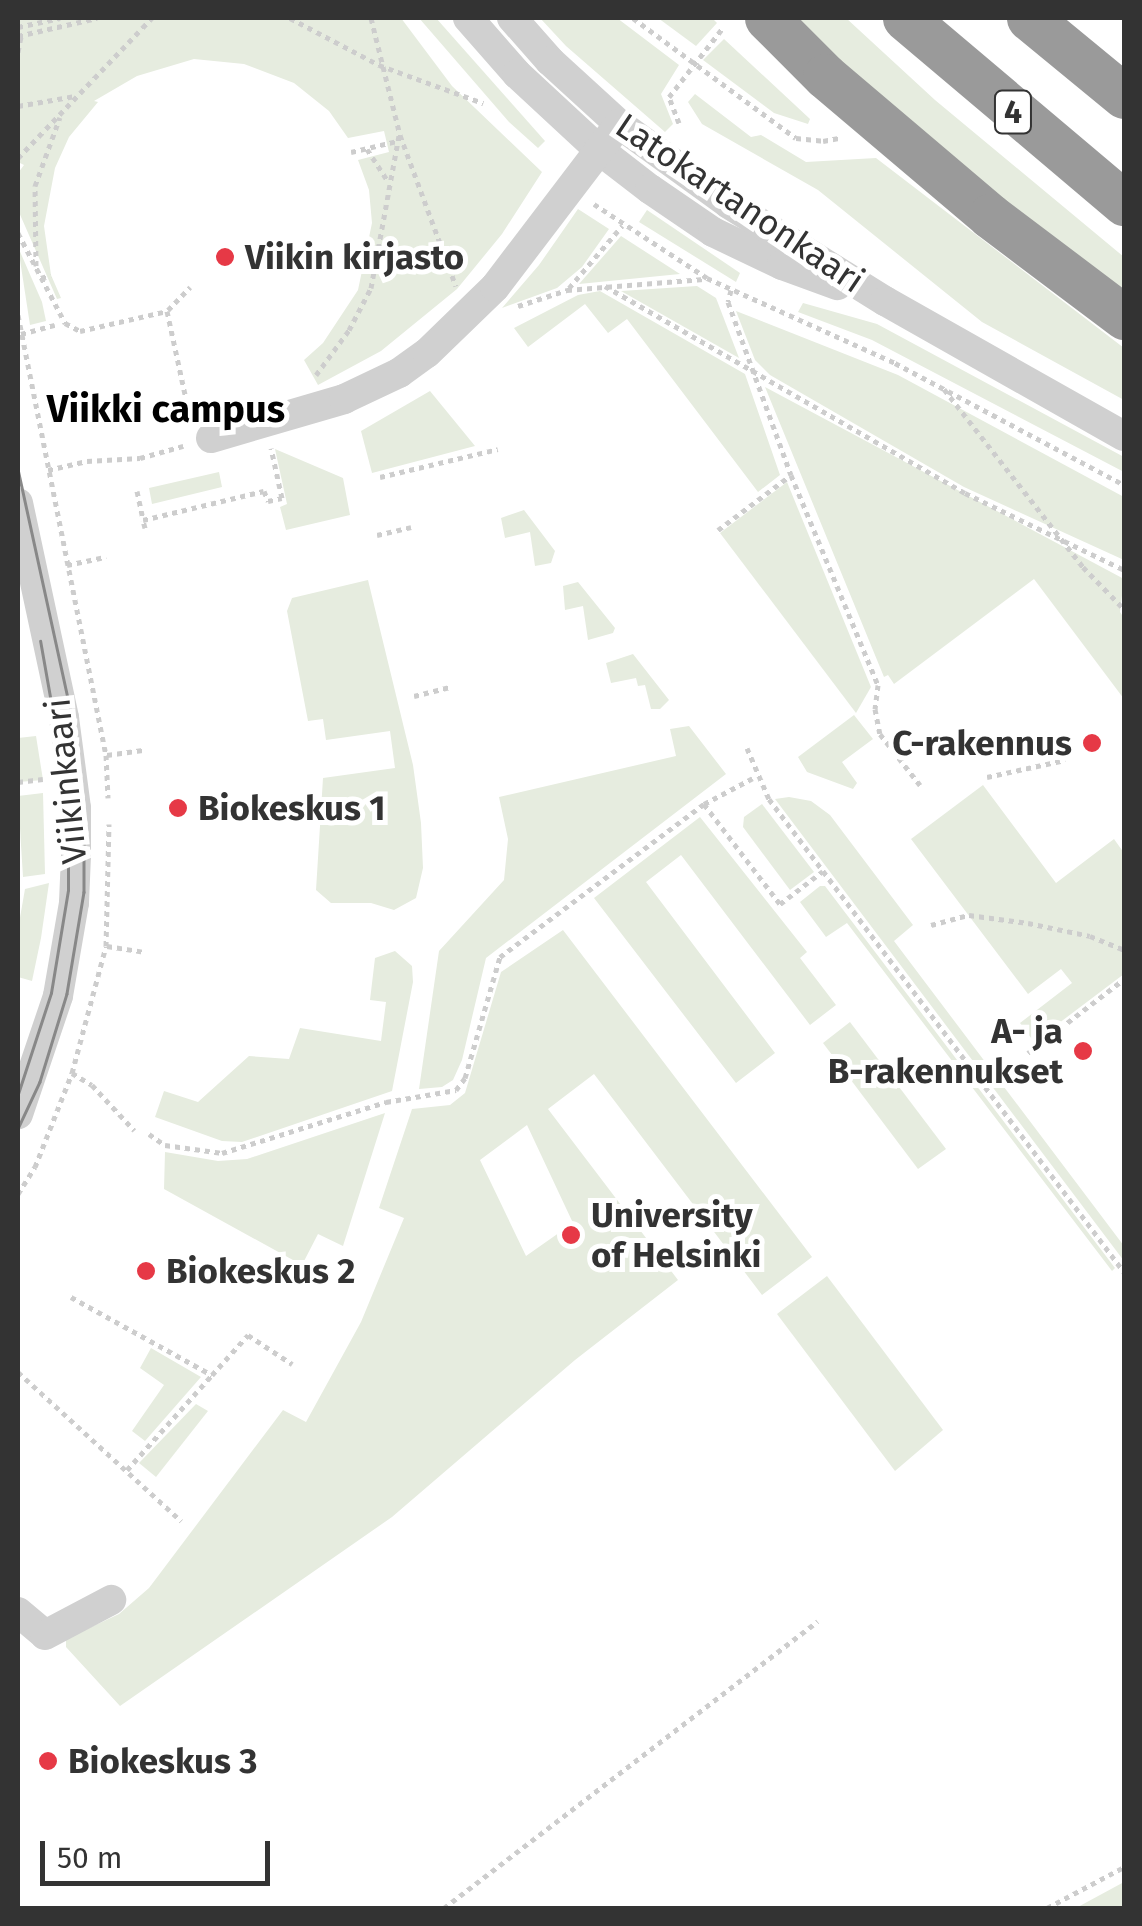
<!DOCTYPE html>
<html>
<head>
<meta charset="utf-8">
<style>
  body { margin:0 }
  #map { position:relative; width:1142px; height:1926px; overflow:hidden; background:#fff; font-family:"Fira Sans",sans-serif }
  div>[style] { position:absolute }
  .green>* { inset:0; background:#e6ecdf }
  .path>* { height:5px; margin-top:-2.5px; transform-origin:0; background:repeating-linear-gradient(90deg,#cdcdcd 0 5px,transparent 0 10px) }
  .minor>* { height:30px; margin:-15px; padding:0 15px; transform-origin:15px; border-radius:15px; background:#d0d0d0 }
  .highway>* { height:45px; margin:-22.5px; padding:0 22.5px; transform-origin:22.5px; border-radius:22.5px; background:#9a9a9a }
  .tram>* { height:2.5px; margin:-1.25px; padding:0 1.25px; transform-origin:1.25px; border-radius:1.25px; background:#888 }
  .dots>* { width:28px; height:28px; translate:-50% -50%; box-sizing:border-box; border:5px solid #fff; border-radius:50% }
  span { translate:-50% -50%; white-space:nowrap; text-align:center; line-height:1.15; -webkit-text-stroke:10px #fff; paint-order:stroke }
  .shield-label span { padding:2px 8px; background:#fff; border:2px solid; border-radius:8px; -webkit-text-stroke-width:0 }
  .shield-label { font-size:32px; color:#333; font-weight:700 }
  .street-label { font-size:35px; color:#333 }
  .poi-label { font-size:35px; color:#333; font-weight:700 }
  .left { translate:0 -50%; text-align:left }
  .right { translate:-100% -50%; text-align:right }
  .neighbourhood-label { font-size:38px; color:#000; font-weight:700 }
  .frame { position:absolute; inset:0; border:20px solid #333; pointer-events:none }
  .scale { position:absolute; left:40px; top:1841px; width:230px; height:45px; box-sizing:border-box; border:5px solid #333; border-top:0; padding-left:12px; font-size:30px; line-height:35px; white-space:nowrap; color:#333; -webkit-text-stroke:8px #fff; paint-order:stroke }
</style>
</head>
<body>
<div id="map">
  <div class="green">
    <div style="clip-path:polygon(18px 18px,401px 18px,452px 86px,542px 172px,502px 234px,457px 289px,381px 351px,318px 385px,304px 360px,323px 343px,358px 290px,372px 223px,369px 190px,358px 160px,389px 152px,384px 131px,348px 138px,329px 111px,294px 83px,244px 64px,194px 59px,137px 76px,94px 101px,98px 102px,69px 137px,55px 168px,44px 226px,51px 275px,61px 298px,57px 299px,18px 210px,18px 173px,24px 165px,18px 162px)"></div>
    <div style="clip-path:polygon(419px 18px,436px 18px,545px 141px,538px 148px,509px 122px)"></div>
    <div style="clip-path:polygon(540px 18px,617px 18px,679px 65px,661px 94px,673px 124px,665px 132px,566px 46px)"></div>
    <div style="clip-path:polygon(658px 18px,712px 18px,717px 23px,696px 46px)"></div>
    <div style="clip-path:polygon(790px 18px,846px 18px,935px 100px,1124px 257px,1124px 307px)"></div>
    <div style="clip-path:polygon(724px 39px,810px 119px,808px 124px,774px 113px,703px 60px)"></div>
    <div style="clip-path:polygon(695px 94px,751px 137px,761px 135px,806px 162px,876px 158px,1124px 348px,1124px 400px,982px 322px,818px 190px,702px 124px,688px 102px)"></div>
    <div style="clip-path:polygon(578px 209px,609px 229px,582px 267px,557px 288px,502px 308px,539px 265px)"></div>
    <div style="clip-path:polygon(647px 210px,740px 273px,736px 282px,639px 222px)"></div>
    <div style="clip-path:polygon(621px 236px,680px 274px,579px 284px)"></div>
    <div style="clip-path:polygon(18px 247px,42px 302px,46px 321px,30px 325px)"></div>
    <div style="clip-path:polygon(697px 286px,716px 298px,739px 358px,621px 291px)"></div>
    <div style="clip-path:polygon(600px 291px,745px 374px,780px 475px,758px 492px,627px 319px,608px 333px,585px 304px,528px 347px,514px 328px,578px 295px)"></div>
    <div style="clip-path:polygon(803px 303px,877px 324px,1124px 457px,1124px 472px,872px 340px,798px 312px)"></div>
    <div style="clip-path:polygon(736px 311px,898px 375px,1124px 497px,1124px 560px,964px 487px,770px 375px,755px 360px)"></div>
    <div style="clip-path:polygon(765px 387px,1124px 579px,1120px 612px,1124px 618px,1124px 699px,1034px 579px,894px 684px,888px 675px,884px 677px)"></div>
    <div style="clip-path:polygon(430px 391px,475px 446px,372px 473px,361px 431px)"></div>
    <div style="clip-path:polygon(275px 449px,343px 478px,350px 515px,286px 530px,280px 507px,287px 504px)"></div>
    <div style="clip-path:polygon(219px 472px,222px 487px,152px 504px,149px 488px)"></div>
    <div style="clip-path:polygon(787px 482px,871px 687px,856px 713px,720px 533px)"></div>
    <div style="clip-path:polygon(524px 510px,555px 551px,551px 563px,535px 566px,530px 532px,505px 538px,501px 518px)"></div>
    <div style="clip-path:polygon(368px 580px,413px 765px,421px 823px,423px 868px,416px 898px,394px 910px,371px 903px,331px 903px,316px 890px,323px 778px,395px 768px,390px 731px,326px 740px,323px 719px,308px 721px,287px 611px,292px 598px)"></div>
    <div style="clip-path:polygon(578px 582px,615px 628px,613px 633px,588px 640px,583px 606px,565px 610px,563px 586px)"></div>
    <div style="clip-path:polygon(633px 654px,669px 700px,660px 709px,651px 709px,645px 685px,638px 686px,636px 678px,611px 683px,606px 663px)"></div>
    <div style="clip-path:polygon(854px 715px,873px 739px,842px 762px,857px 783px,853px 789px,807px 772px,798px 757px)"></div>
    <div style="clip-path:polygon(689px 726px,726px 774px,486px 958px,462px 1060px,453px 1080px,442px 1087px,419px 1089px,439px 951px,504px 880px,508px 839px,499px 797px,676px 756px,670px 729px)"></div>
    <div style="clip-path:polygon(36px 736px,43px 780px,18px 782px,18px 738px)"></div>
    <div style="clip-path:polygon(983px 785px,1056px 883px,1114px 839px,1124px 853px,1124px 974px,1034px 1042px,1020px 1023px,1072px 983px,1061px 969px,1028px 994px,911px 839px)"></div>
    <div style="clip-path:polygon(43px 793px,45px 874px,23px 877px,18px 796px)"></div>
    <div style="clip-path:polygon(789px 797px,811px 801px,830px 815px,913px 925px,894px 941px,1124px 1246px,1124px 1261px,775px 799px)"></div>
    <div style="clip-path:polygon(762px 804px,814px 872px,790px 890px,743px 827px,744px 817px)"></div>
    <div style="clip-path:polygon(700px 817px,807px 952px,800px 958px,836px 1005px,810px 1025px,681px 855px,646px 882px,775px 1053px,736px 1083px,594px 898px)"></div>
    <div style="clip-path:polygon(49px 883px,41px 938px,32px 981px,18px 977px,18px 929px,25px 889px)"></div>
    <div style="clip-path:polygon(820px 886px,825px 886px,1115px 1268px,1112px 1271px,847px 923px,826px 937px,800px 902px)"></div>
    <div style="clip-path:polygon(evenodd,563px 930px,812px 1257px,762px 1295px,594px 1074px,548px 1109px,678px 1280px,575px 1360px,392px 1517px,120px 1706px,66px 1647px,66px 1639px,119px 1614px,149px 1588px,283px 1410px,306px 1422px,361px 1322px,404px 1218px,379px 1208px,412px 1109px,450px 1105px,465px 1093px,501px 972px,563px 930px,527px 1125px,573px 1223px,526px 1256px,480px 1160px,527px 1125px)"></div>
    <div style="clip-path:polygon(395px 951px,412px 966px,413px 982px,392px 1091px,242px 1142px,222px 1141px,155px 1117px,164px 1091px,198px 1102px,249px 1056px,289px 1059px,300px 1028px,381px 1041px,386px 1002px,370px 1000px,375px 958px)"></div>
    <div style="clip-path:polygon(850px 1022px,946px 1149px,918px 1169px,823px 1043px)"></div>
    <div style="clip-path:polygon(385px 1113px,343px 1246px,318px 1234px,302px 1265px,164px 1189px,165px 1152px,218px 1161px,247px 1159px)"></div>
    <div style="clip-path:polygon(827px 1276px,943px 1430px,895px 1471px,777px 1314px)"></div>
    <div style="clip-path:polygon(151px 1348px,201px 1377px,145px 1441px,132px 1431px,164px 1385px,140px 1368px)"></div>
    <div style="clip-path:polygon(196px 1404px,208px 1411px,156px 1477px,139px 1463px)"></div>
    <div style="clip-path:polygon(1124px 1882px,1124px 1908px,1076px 1908px)"></div>
  </div>
  <div class="path">
    <div style="left:290px;top:18px;width:101px;rotate:27.8deg"></div>
    <div style="left:379px;top:65px;width:111px;rotate:20.1deg"></div>
    <div style="left:371px;top:18px;width:121px;rotate:76.1deg"></div>
    <div style="left:400px;top:135px;width:161px;rotate:69.7deg"></div>
    <div style="left:633px;top:18px;width:202px;rotate:36.4deg"></div>
    <div style="left:796px;top:138px;width:27px;rotate:6deg"></div>
    <div style="left:823px;top:141px;width:16px;rotate:-11deg"></div>
    <div style="left:18px;top:27px;width:43px;rotate:-12.1deg"></div>
    <div style="left:18px;top:36px;width:81px;rotate:-12.8deg"></div>
    <div style="left:18px;top:52px;width:16px;rotate:-79deg"></div>
    <div style="left:18px;top:106px;width:58px;rotate:-10deg"></div>
    <div style="left:679px;top:123px;width:28px;rotate:-111deg"></div>
    <div style="left:669px;top:97px;width:86px;rotate:-52.1deg"></div>
    <div style="left:367px;top:149px;width:38px;rotate:57deg"></div>
    <div style="left:351px;top:152px;width:47px;rotate:-13.4deg"></div>
    <div style="left:18px;top:158px;width:194px;rotate:-46.3deg"></div>
    <div style="left:594px;top:204px;width:135px;rotate:33.2deg"></div>
    <div style="left:707px;top:278px;width:206px;rotate:24.3deg"></div>
    <div style="left:895px;top:363px;width:259px;rotate:28deg"></div>
    <div style="left:18px;top:233px;width:102px;rotate:62.4deg"></div>
    <div style="left:65px;top:323px;width:17px;rotate:28deg"></div>
    <div style="left:80px;top:331px;width:89px;rotate:-12.9deg"></div>
    <div style="left:167px;top:311px;width:108px;rotate:77.8deg"></div>
    <div style="left:36px;top:266px;width:80px;rotate:-90.7deg"></div>
    <div style="left:35px;top:186px;width:73px;rotate:-70.1deg"></div>
    <div style="left:41px;top:278px;width:10px;rotate:-17deg"></div>
    <div style="left:605px;top:286px;width:415px;rotate:29.9deg"></div>
    <div style="left:965px;top:493px;width:177px;rotate:25.8deg"></div>
    <div style="left:569px;top:288px;width:82px;rotate:-49.5deg"></div>
    <div style="left:731px;top:290px;width:12px;rotate:104deg"></div>
    <div style="left:728px;top:302px;width:184px;rotate:70deg"></div>
    <div style="left:518px;top:306px;width:52px;rotate:-18.1deg"></div>
    <div style="left:567px;top:290px;width:137px;rotate:-4.6deg"></div>
    <div style="left:168px;top:310px;width:32px;rotate:-46deg"></div>
    <div style="left:18px;top:315px;width:449px;rotate:78.7deg"></div>
    <div style="left:106px;top:755px;width:43px;rotate:87.3deg"></div>
    <div style="left:21px;top:334px;width:35px;rotate:-15deg"></div>
    <div style="left:316px;top:375px;width:56px;rotate:-53.7deg"></div>
    <div style="left:349px;top:330px;width:47px;rotate:-62.4deg"></div>
    <div style="left:371px;top:288px;width:155px;rotate:-79.6deg"></div>
    <div style="left:944px;top:389px;width:226px;rotate:52deg"></div>
    <div style="left:1083px;top:567px;width:59px;rotate:45.7deg"></div>
    <div style="left:48px;top:470px;width:40px;rotate:-13deg"></div>
    <div style="left:87px;top:461px;width:53px;rotate:-3.2deg"></div>
    <div style="left:140px;top:458px;width:45px;rotate:-15.6deg"></div>
    <div style="left:380px;top:477px;width:121px;rotate:-13.3deg"></div>
    <div style="left:137px;top:491px;width:30px;rotate:78deg"></div>
    <div style="left:145px;top:528px;width:8px;rotate:-104deg"></div>
    <div style="left:143px;top:520px;width:124px;rotate:-13.5deg"></div>
    <div style="left:264px;top:491px;width:11px;rotate:68deg"></div>
    <div style="left:268px;top:501px;width:14px;rotate:-12deg"></div>
    <div style="left:282px;top:498px;width:51px;rotate:-102.4deg"></div>
    <div style="left:718px;top:530px;width:91px;rotate:-37deg"></div>
    <div style="left:791px;top:475px;width:227px;rotate:67.5deg"></div>
    <div style="left:878px;top:685px;width:24px;rotate:97deg"></div>
    <div style="left:875px;top:709px;width:25px;rotate:79deg"></div>
    <div style="left:880px;top:734px;width:65px;rotate:51.9deg"></div>
    <div style="left:377px;top:535px;width:35px;rotate:-13deg"></div>
    <div style="left:67px;top:565px;width:40px;rotate:-12deg"></div>
    <div style="left:414px;top:696px;width:37px;rotate:-14deg"></div>
    <div style="left:747px;top:748px;width:56px;rotate:66.7deg"></div>
    <div style="left:769px;top:799px;width:591px;rotate:53.11deg"></div>
    <div style="left:107px;top:755px;width:36px;rotate:-8deg"></div>
    <div style="left:987px;top:777px;width:80px;rotate:-12.3deg"></div>
    <div style="left:18px;top:782px;width:25px;rotate:-7deg"></div>
    <div style="left:704px;top:804px;width:126px;rotate:52.8deg"></div>
    <div style="left:780px;top:904px;width:54px;rotate:-37.5deg"></div>
    <div style="left:931px;top:925px;width:39px;rotate:-15deg"></div>
    <div style="left:969px;top:915px;width:60px;rotate:7.7deg"></div>
    <div style="left:1028px;top:923px;width:63px;rotate:11.8deg"></div>
    <div style="left:1090px;top:936px;width:37px;rotate:22deg"></div>
    <div style="left:107px;top:946px;width:36px;rotate:9deg"></div>
    <div style="left:1028px;top:1053px;width:121px;rotate:-37.6deg"></div>
    <div style="left:72px;top:1073px;width:23px;rotate:31deg"></div>
    <div style="left:92px;top:1085px;width:62px;rotate:47deg"></div>
    <div style="left:149px;top:1134px;width:19px;rotate:35deg"></div>
    <div style="left:165px;top:1145px;width:58px;rotate:8deg"></div>
    <div style="left:222px;top:1153px;width:172px;rotate:-17.3deg"></div>
    <div style="left:386px;top:1102px;width:71px;rotate:-9.7deg"></div>
    <div style="left:456px;top:1090px;width:15px;rotate:-53deg"></div>
    <div style="left:465px;top:1078px;width:126px;rotate:-73.9deg"></div>
    <div style="left:500px;top:957px;width:255px;rotate:-36.9deg"></div>
    <div style="left:704px;top:804px;width:55px;rotate:-28deg"></div>
    <div style="left:18px;top:1194px;width:32px;rotate:-58deg"></div>
    <div style="left:35px;top:1167px;width:101px;rotate:-68.5deg"></div>
    <div style="left:72px;top:1073px;width:131px;rotate:-75deg"></div>
    <div style="left:106px;top:946px;width:122px;rotate:-88.6deg"></div>
    <div style="left:71px;top:1297px;width:161px;rotate:29deg"></div>
    <div style="left:212px;top:1375px;width:54px;rotate:-48deg"></div>
    <div style="left:248px;top:1335px;width:53px;rotate:33.4deg"></div>
    <div style="left:18px;top:1372px;width:221px;rotate:42.4deg"></div>
    <div style="left:127px;top:1470px;width:127px;rotate:-48.2deg"></div>
    <div style="left:444px;top:1908px;width:471px;rotate:-37.5deg"></div>
    <div style="left:1047px;top:1908px;width:87px;rotate:-28deg"></div>
  </div>
  <div class="minor">
    <div style="left:468px;top:18px;width:74px;rotate:48.8deg"></div>
    <div style="left:517px;top:74px;width:110px;rotate:42.8deg"></div>
    <div style="left:598px;top:149px;width:66px;rotate:37.6deg"></div>
    <div style="left:650px;top:189px;width:76px;rotate:34.3deg"></div>
    <div style="left:713px;top:232px;width:76px;rotate:25.6deg"></div>
    <div style="left:782px;top:265px;width:59px;rotate:20deg"></div>
    <div style="left:512px;top:18px;width:57px;rotate:48.5deg"></div>
    <div style="left:550px;top:61px;width:93px;rotate:42.4deg"></div>
    <div style="left:619px;top:124px;width:136px;rotate:36deg"></div>
    <div style="left:729px;top:204px;width:184px;rotate:31.9deg"></div>
    <div style="left:885px;top:301px;width:274px;rotate:29.5deg"></div>
    <div style="left:211px;top:438px;width:139px;rotate:-16.3deg"></div>
    <div style="left:344px;top:399px;width:61px;rotate:-25.3deg"></div>
    <div style="left:399px;top:373px;width:34px;rotate:-36deg"></div>
    <div style="left:427px;top:353px;width:95px;rotate:-44.1deg"></div>
    <div style="left:495px;top:287px;width:205px;rotate:-52.7deg"></div>
    <div style="left:18px;top:503px;width:220px;rotate:77.9deg"></div>
    <div style="left:64px;top:718px;width:91px;rotate:82.4deg"></div>
    <div style="left:76px;top:808px;width:47px;rotate:90deg"></div>
    <div style="left:76px;top:855px;width:48px;rotate:92.4deg"></div>
    <div style="left:74px;top:903px;width:94px;rotate:99.8deg"></div>
    <div style="left:58px;top:996px;width:125px;rotate:108.7deg"></div>
    <div style="left:18px;top:1612px;width:35px;rotate:40deg"></div>
    <div style="left:45px;top:1635px;width:75px;rotate:-27.9deg"></div>
  </div>
  <div class="highway">
    <div style="left:767px;top:18px;width:82px;rotate:45deg"></div>
    <div style="left:825px;top:76px;width:216px;rotate:40.3deg"></div>
    <div style="left:990px;top:216px;width:168px;rotate:37deg"></div>
    <div style="left:905px;top:18px;width:287px;rotate:40.2deg"></div>
    <div style="left:1029px;top:18px;width:123px;rotate:39.4deg"></div>
  </div>
  <div class="tram">
    <div style="left:18px;top:469px;width:250px;rotate:77.7deg"></div>
    <div style="left:71px;top:713px;width:129px;rotate:84.2deg"></div>
    <div style="left:84px;top:841px;width:51px;rotate:90deg"></div>
    <div style="left:84px;top:892px;width:103px;rotate:99.5deg"></div>
    <div style="left:67px;top:994px;width:92px;rotate:107.1deg"></div>
    <div style="left:40px;top:1082px;width:52px;rotate:115.1deg"></div>
    <div style="left:18px;top:1094px;width:106px;rotate:-71.9deg"></div>
    <div style="left:51px;top:993px;width:104px;rotate:-80.6deg"></div>
    <div style="left:68px;top:890px;width:91px;rotate:-90deg"></div>
    <div style="left:68px;top:799px;width:160px;rotate:-100deg"></div>
  </div>
  <div class="dots">
    <div style="left:225px;top:257px;background:#e63946"></div>
    <div style="left:1092px;top:743px;background:#e63946"></div>
    <div style="left:178px;top:808px;background:#e63946"></div>
    <div style="left:1083px;top:1051px;background:#e63946"></div>
    <div style="left:571px;top:1235px;background:#e63946"></div>
    <div style="left:146px;top:1271px;background:#e63946"></div>
    <div style="left:48px;top:1761px;background:#e63946"></div>
  </div>
  <div class="shield-label">
    <span style="left:1013px;top:112px">4</span>
  </div>
  <div class="street-label">
    <span style="left:740px;top:203px;rotate:34deg">Latokartanonkaari</span>
    <span style="left:66px;top:781px;rotate:-96deg">Viikinkaari</span>
  </div>
  <div class="poi-label">
    <span class="left" style="left:245px;top:257px">Viikin kirjasto</span>
    <span class="right" style="left:1072px;top:743px">C-rakennus</span>
    <span class="left" style="left:198px;top:808px">Biokeskus 1</span>
    <span class="right" style="left:1063px;top:1051px">A- ja<br>B-rakennukset</span>
    <span class="left" style="left:591px;top:1235px">University<br>of Helsinki</span>
    <span class="left" style="left:166px;top:1271px">Biokeskus 2</span>
    <span class="left" style="left:68px;top:1761px">Biokeskus 3</span>
  </div>
  <div class="neighbourhood-label">
    <span style="left:166px;top:410px">Viikki campus</span>
  </div>
  <div class="frame"></div>
  <div class="scale">50 m</div>
</div>
</body>
</html>
